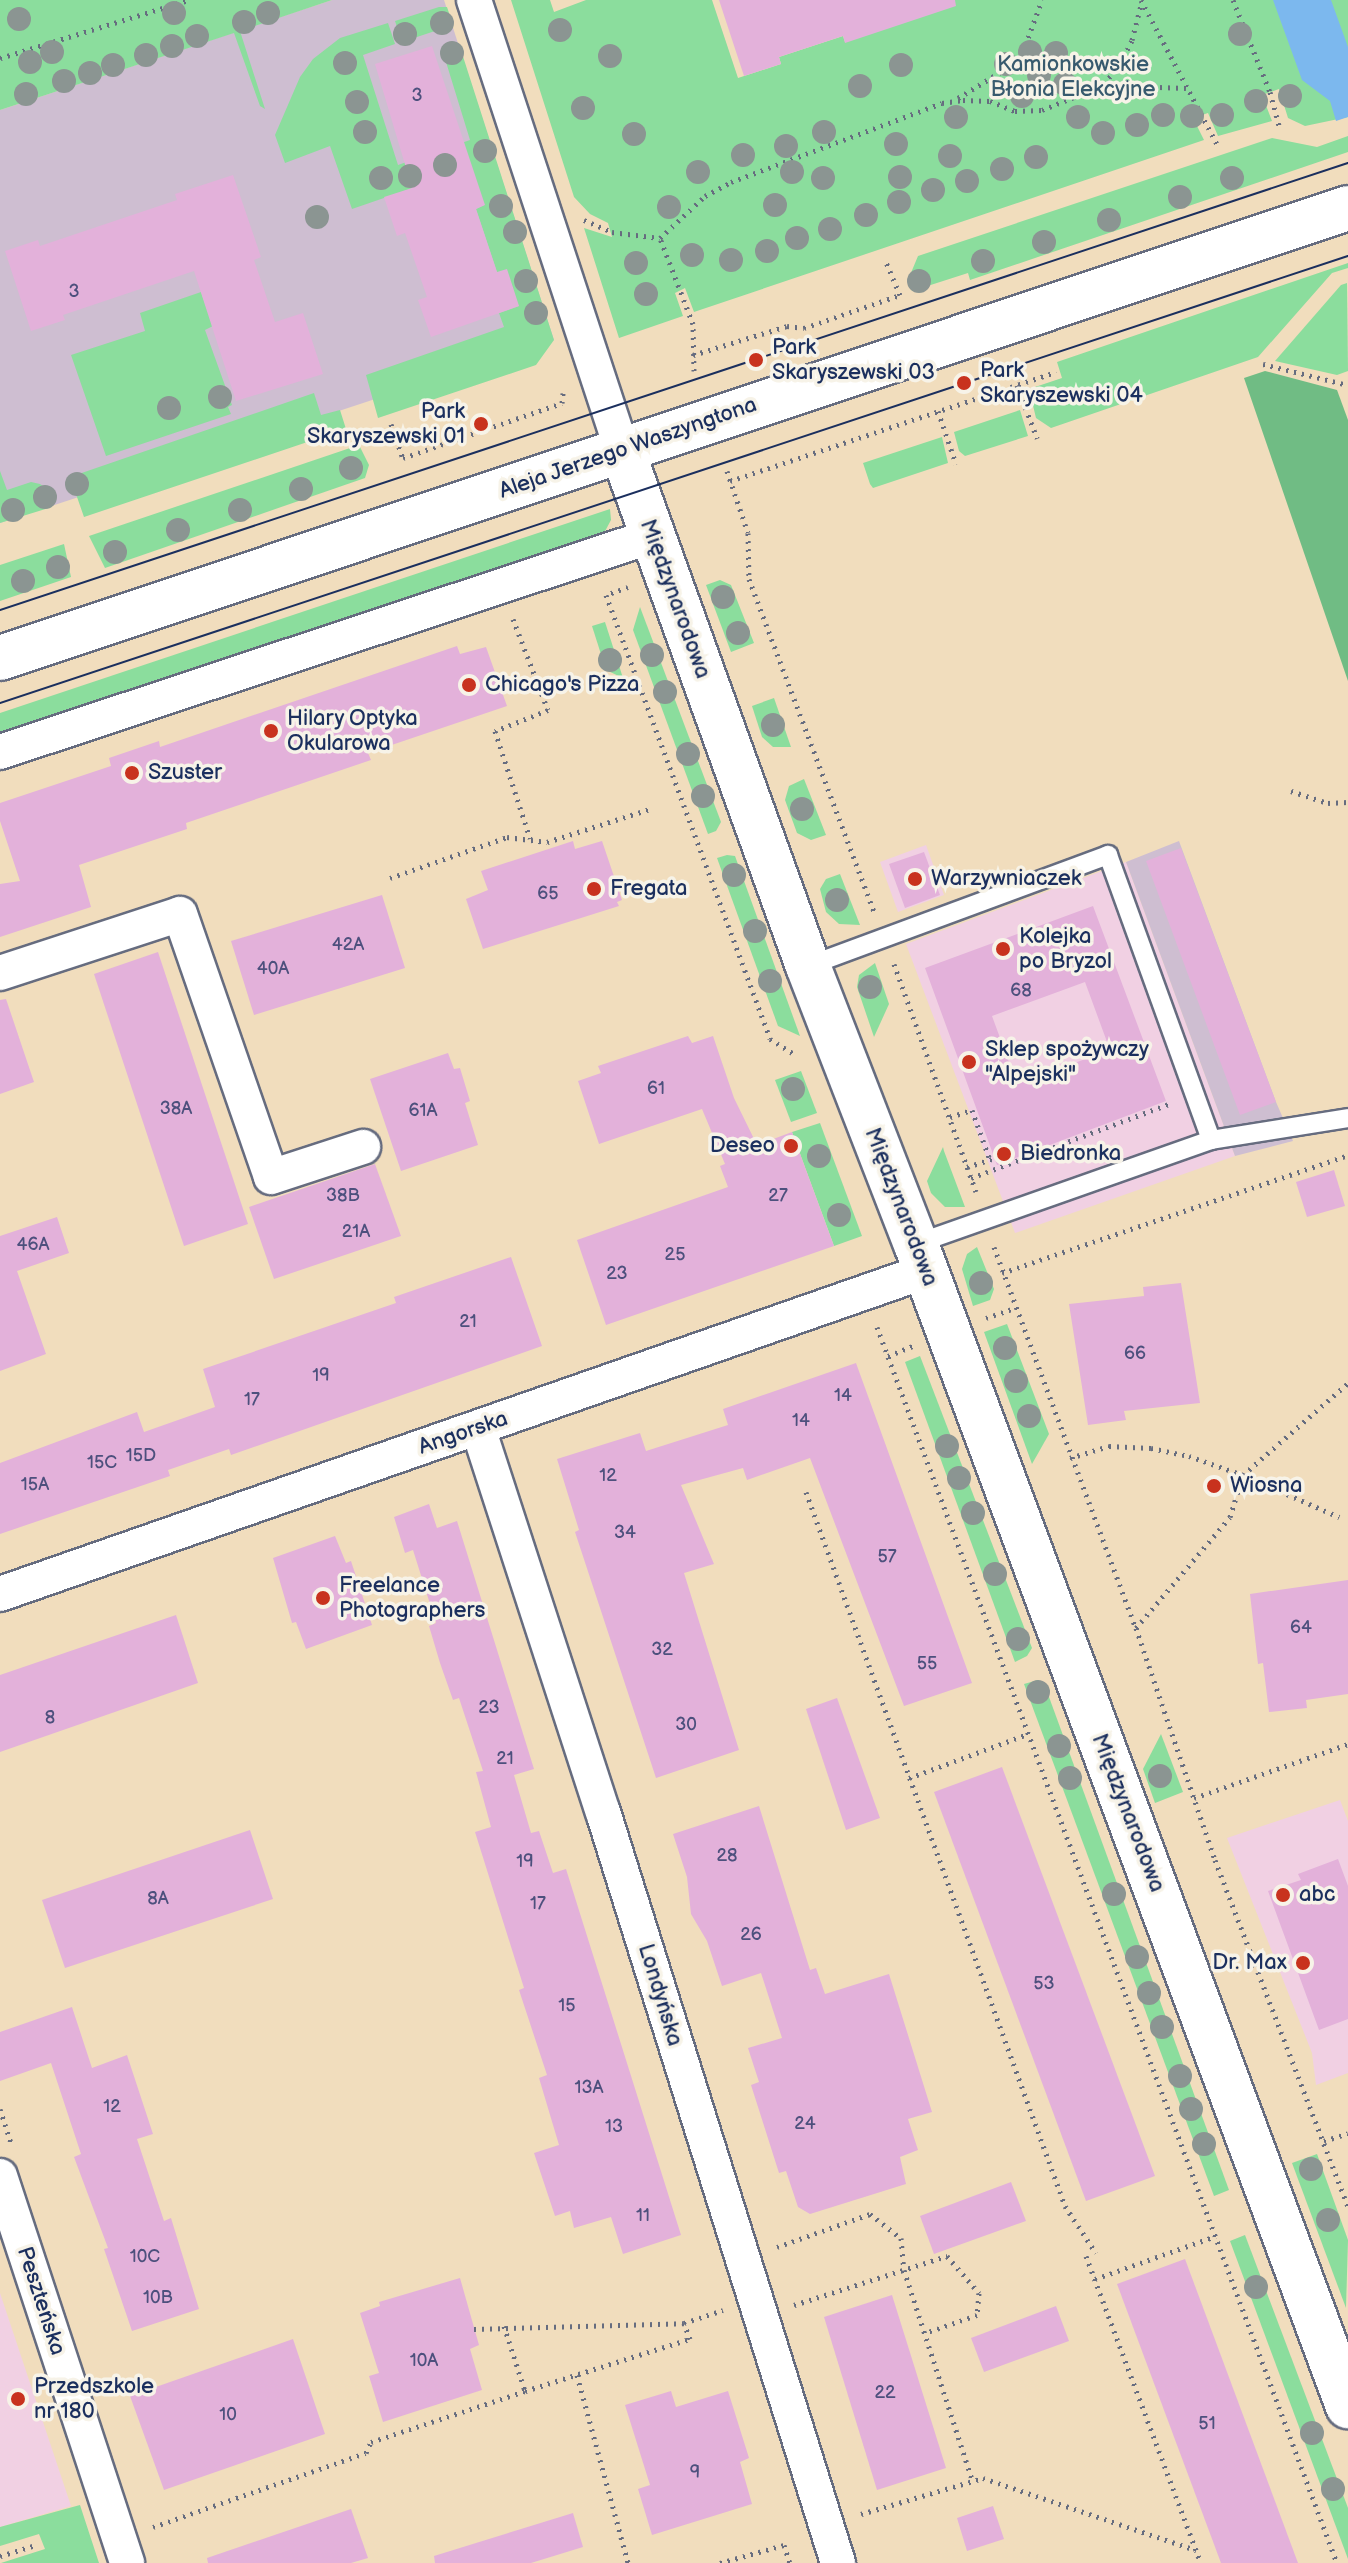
<!DOCTYPE html>
<html>
<head>
<meta charset="utf-8">
<style>
  body { margin:0 }
  #map { position:relative; width:1348px; height:2563px; overflow:hidden; background:#f1ddbd; font-family:"Balsamiq Sans",sans-serif }
  div>[style] { position:absolute }
  .built>* { inset:0; background:#f1d0e3 }
  .industrial>* { inset:0; background:#cebed1 }
  .green>* { inset:0; background:#8bdd9d }
  .forest>* { inset:0; background:#70bc84 }
  .water>* { inset:0; background:#7cb8ee }
  .building>* { inset:0; background:#e3b1da }
  .path>* { height:5px; margin-top:-2.5px; transform-origin:0; background:repeating-linear-gradient(90deg,#666c7f 0 2px,transparent 0 8px) }
  .roads { filter:drop-shadow(2px 0 #666c7f) drop-shadow(-2px 0 #666c7f) drop-shadow(0 2px #666c7f) drop-shadow(0 -2px #666c7f) }
  .lane>* { height:18px; margin:-9px; padding:0 9px; transform-origin:9px; border-radius:9px; background:#fff }
  .street>* { height:34px; margin:-17px; padding:0 17px; transform-origin:17px; border-radius:17px; background:#fff }
  .secondary>* { height:44px; margin:-22px; padding:0 22px; transform-origin:22px; border-radius:22px; background:#fff }
  .tram>* { height:2px; margin:-1px; padding:0 1px; transform-origin:1px; border-radius:1px; background:#1b2f5e }
  .trees>* { width:24px; height:24px; margin:-12px; border-radius:50%; background:#8b9592 }
  .dots>* { width:22px; height:22px; translate:-50% -50%; box-sizing:border-box; border:4px solid #f7f3e8; border-radius:50% }
  span { translate:-50% -50%; white-space:nowrap; text-align:center; line-height:1.15; -webkit-text-stroke:7px #f7f3e8; paint-order:stroke }
  .number-label { font-size:18px; color:#4d507d }
  .number-label span { -webkit-text-stroke-width:0 }
  .park-label { font-size:22px; color:#375a6e }
  .poi-label { font-size:22px; color:#1b2f5e }
  .left { translate:0 -50%; text-align:left }
  .right { translate:-100% -50%; text-align:right }
  .street-label { font-size:22px; color:#1b2f5e }
</style>
</head>
<body>
<div id="map">
  <div class="built">
    <div style="clip-path:polygon(926px 845px,944px 895px,898px 912px,880px 862px)"></div>
    <div style="clip-path:polygon(1126px 862px,1235px 1156px,1015px 1233px,906px 944px)"></div>
    <div style="clip-path:polygon(1340px 1800px,1348px 1821px,1348px 2073px,1316px 2085px,1312px 2053px,1227px 1838px)"></div>
    <div style="clip-path:polygon(0 2293px,71px 2506px,0 2527px)"></div>
  </div>
  <div class="industrial">
    <div style="clip-path:polygon(332px 0,444px 0,554px 340px,0 523px,0 110px)"></div>
    <div style="clip-path:polygon(1179px 841px,1276px 1102px,1293px 1141px,1235px 1156px,1126px 862px)"></div>
  </div>
  <div class="green">
    <div style="clip-path:polygon(0 0,332px 0,240px 31px,265px 109px,260px 106px,234px 33px,0 110px)"></div>
    <div style="clip-path:polygon(511px 0,550px 0,554px 12px,586px 0,712px 0,738px 78px,781px 64px,779px 57px,843px 36px,845px 42px,947px 0,1348px 0,1348px 117px,1305px 126px,1288px 118px,1279px 89px,1262px 95px,1272px 121px,1218px 136px,1208px 113px,1193px 118px,1204px 140px,694px 312px,685px 288px,675px 293px,683px 316px,619px 338px,584px 228px,612px 237px,608px 223px,590px 214px,574px 197px)"></div>
    <div style="clip-path:polygon(439px 7px,447px 7px,453px 25px,402px 42px,395px 21px)"></div>
    <div style="clip-path:polygon(388px 23px,395px 44px,363px 55px,398px 165px,470px 140px,442px 49px,459px 44px,554px 340px,536px 365px,378px 418px,366px 375px,504px 327px,499px 313px,519px 306px,497px 272px,476px 209px,484px 205px,471px 168px,352px 209px,330px 146px,285px 163px,275px 135px,300px 77px,313px 59px,340px 38px)"></div>
    <div style="clip-path:polygon(1348px 136px,1348px 152px,970px 280px,968px 273px,912px 291px,908px 280px,918px 256px,1272px 138px,1317px 147px)"></div>
    <div style="clip-path:polygon(1348px 263px,1348px 268px,1332px 273px,1258px 357px,1051px 428px,1036px 418px,1029px 389px,1062px 378px,1057px 362px)"></div>
    <div style="clip-path:polygon(1347px 283px,1348px 371px,1337px 375px,1275px 361px,1341px 285px)"></div>
    <div style="clip-path:polygon(201px 292px,213px 326px,205px 330px,232px 405px,228px 407px,231px 414px,106px 456px,71px 355px,145px 331px,140px 313px)"></div>
    <div style="clip-path:polygon(314px 393px,321px 415px,340px 410px,346px 429px,84px 517px,70px 477px)"></div>
    <div style="clip-path:polygon(1020px 410px,1028px 436px,965px 456px,959px 451px,954px 432px)"></div>
    <div style="clip-path:polygon(942px 437px,948px 463px,873px 488px,870px 484px,863px 463px)"></div>
    <div style="clip-path:polygon(359px 445px,369px 465px,365px 478px,105px 568px,89px 536px)"></div>
    <div style="clip-path:polygon(0 471px,7px 490px,31px 482px,40px 484px,46px 488px,52px 507px,0 523px)"></div>
    <div style="clip-path:polygon(610px 509px,611px 520px,603px 535px,0 734px,0 713px)"></div>
    <div style="clip-path:polygon(64px 544px,71px 577px,0 601px,0 565px)"></div>
    <div style="clip-path:polygon(720px 580px,731px 585px,754px 643px,731px 652px,706px 585px)"></div>
    <div style="clip-path:polygon(640px 607px,721px 822px,716px 831px,708px 834px,633px 630px)"></div>
    <div style="clip-path:polygon(605px 622px,623px 678px,606px 670px,592px 626px)"></div>
    <div style="clip-path:polygon(774px 698px,791px 747px,773px 747px,762px 737px,752px 706px)"></div>
    <div style="clip-path:polygon(804px 779px,826px 835px,811px 840px,797px 833px,785px 800px,789px 786px)"></div>
    <div style="clip-path:polygon(727px 855px,735px 856px,800px 1036px,778px 1026px,717px 858px)"></div>
    <div style="clip-path:polygon(840px 874px,860px 925px,839px 924px,826px 912px,820px 889px,826px 879px)"></div>
    <div style="clip-path:polygon(875px 963px,889px 1004px,874px 1037px,857px 987px,859px 975px)"></div>
    <div style="clip-path:polygon(801px 1071px,817px 1113px,791px 1122px,775px 1080px)"></div>
    <div style="clip-path:polygon(820px 1123px,862px 1236px,834px 1246px,792px 1132px)"></div>
    <div style="clip-path:polygon(943px 1147px,944px 1151px,965px 1207px,945px 1207px,931px 1193px,927px 1181px)"></div>
    <div style="clip-path:polygon(977px 1247px,994px 1289px,990px 1300px,973px 1306px,962px 1269px,967px 1254px)"></div>
    <div style="clip-path:polygon(1007px 1324px,1049px 1434px,1032px 1464px,984px 1332px)"></div>
    <div style="clip-path:polygon(920px 1356px,1032px 1648px,1027px 1656px,1015px 1662px,905px 1362px)"></div>
    <div style="clip-path:polygon(1038px 1680px,1045px 1686px,1229px 2190px,1214px 2196px,1024px 1684px)"></div>
    <div style="clip-path:polygon(1161px 1734px,1183px 1792px,1155px 1803px,1143px 1769px)"></div>
    <div style="clip-path:polygon(1317px 2154px,1348px 2240px,1346px 2308px,1292px 2163px)"></div>
    <div style="clip-path:polygon(1245px 2235px,1348px 2508px,1348px 2559px,1230px 2241px)"></div>
    <div style="clip-path:polygon(80px 2505px,99px 2563px,1px 2563px,45px 2549px,39px 2534px,0 2546px,0 2527px)"></div>
  </div>
  <div class="forest">
    <div style="clip-path:polygon(1265px 371px,1337px 390px,1348px 420px,1348px 681px,1244px 378px)"></div>
  </div>
  <div class="water">
    <div style="clip-path:polygon(1273px 0,1331px 0,1348px 47px,1348px 117px,1336px 121px,1330px 101px,1302px 80px)"></div>
  </div>
  <div class="building">
    <div style="clip-path:polygon(719px 0,955px 0,956px 6px,845px 43px,843px 36px,779px 57px,781px 64px,744px 76px)"></div>
    <div style="clip-path:polygon(432px 46px,485px 205px,476px 209px,497px 272px,507px 269px,519px 306px,431px 337px,418px 300px,427px 297px,405px 233px,397px 236px,384px 197px,412px 188px,375px 64px)"></div>
    <div style="clip-path:polygon(233px 175px,261px 257px,254px 260px,275px 322px,303px 313px,323px 374px,236px 401px,194px 271px,63px 315px,65px 320px,31px 331px,5px 251px,38px 240px,40px 246px,177px 200px,175px 194px)"></div>
    <div style="clip-path:polygon(457px 646px,460px 654px,486px 647px,507px 706px,368px 753px,371px 760px,186px 823px,187px 829px,79px 865px,91px 907px,0 937px,0 884px,20px 881px,0 821px,0 803px,111px 766px,109px 758px,159px 741px,160px 747px)"></div>
    <div style="clip-path:polygon(573px 841px,575px 849px,602px 841px,622px 900px,617px 902px,619px 906px,483px 949px,466px 899px,488px 890px,481px 871px)"></div>
    <div style="clip-path:polygon(1181px 848px,1276px 1102px,1240px 1115px,1146px 861px)"></div>
    <div style="clip-path:polygon(924px 852px,940px 895px,905px 908px,889px 864px)"></div>
    <div style="clip-path:polygon(382px 895px,405px 968px,254px 1015px,231px 941px)"></div>
    <div style="clip-path:polygon(evenodd,1093px 906px,1166px 1101px,997px 1165px,925px 968px,1093px 906px,1085px 982px,1110px 1050px,1017px 1084px,992px 1016px,1085px 982px)"></div>
    <div style="clip-path:polygon(158px 952px,248px 1224px,184px 1246px,94px 974px)"></div>
    <div style="clip-path:polygon(6px 999px,34px 1082px,0 1094px,0 1000px)"></div>
    <div style="clip-path:polygon(688px 1036px,692px 1043px,713px 1036px,734px 1098px,757px 1145px,792px 1132px,834px 1246px,606px 1325px,577px 1240px,728px 1187px,720px 1166px,725px 1164px,702px 1109px,599px 1144px,578px 1081px,601px 1073px,598px 1066px)"></div>
    <div style="clip-path:polygon(448px 1053px,454px 1069px,460px 1068px,470px 1101px,465px 1103px,478px 1145px,401px 1171px,370px 1079px)"></div>
    <div style="clip-path:polygon(375px 1164px,401px 1236px,274px 1279px,249px 1207px)"></div>
    <div style="clip-path:polygon(1334px 1170px,1345px 1206px,1307px 1217px,1296px 1182px)"></div>
    <div style="clip-path:polygon(57px 1217px,69px 1253px,17px 1271px,46px 1354px,0 1371px,0 1236px)"></div>
    <div style="clip-path:polygon(511px 1257px,542px 1346px,231px 1455px,229px 1449px,168px 1470px,170px 1476px,0 1534px,0 1463px,137px 1412px,144px 1432px,215px 1407px,203px 1369px,396px 1303px,394px 1297px)"></div>
    <div style="clip-path:polygon(1181px 1283px,1200px 1403px,1124px 1411px,1126px 1420px,1088px 1425px,1069px 1304px,1144px 1296px,1143px 1287px)"></div>
    <div style="clip-path:polygon(856px 1363px,972px 1683px,904px 1706px,810px 1458px,747px 1480px,743px 1468px,681px 1485px,714px 1564px,684px 1573px,739px 1750px,656px 1778px,575px 1532px,579px 1530px,557px 1459px,640px 1433px,646px 1451px,728px 1425px,723px 1409px)"></div>
    <div style="clip-path:polygon(429px 1504px,437px 1528px,457px 1521px,534px 1769px,514px 1775px,531px 1833px,539px 1831px,553px 1873px,566px 1869px,681px 2235px,623px 2254px,611px 2217px,574px 2228px,570px 2211px,555px 2216px,534px 2153px,559px 2145px,539px 2078px,547px 2075px,519px 1990px,524px 1988px,475px 1832px,491px 1827px,476px 1772px,483px 1771px,459px 1698px,453px 1700px,440px 1663px,429px 1626px,436px 1623px,413px 1550px,405px 1553px,394px 1517px)"></div>
    <div style="clip-path:polygon(335px 1536px,346px 1563px,351px 1561px,372px 1625px,306px 1649px,296px 1622px,292px 1623px,273px 1558px)"></div>
    <div style="clip-path:polygon(1348px 1580px,1348px 1694px,1306px 1700px,1307px 1708px,1269px 1712px,1263px 1663px,1258px 1664px,1250px 1594px)"></div>
    <div style="clip-path:polygon(176px 1615px,198px 1683px,0 1752px,0 1675px)"></div>
    <div style="clip-path:polygon(837px 1698px,880px 1818px,846px 1830px,806px 1709px)"></div>
    <div style="clip-path:polygon(1002px 1767px,1155px 2176px,1086px 2201px,934px 1792px)"></div>
    <div style="clip-path:polygon(759px 1806px,810px 1970px,816px 1968px,825px 1994px,889px 1974px,932px 2112px,908px 2119px,918px 2150px,900px 2157px,906px 2184px,810px 2214px,798px 2207px,786px 2171px,779px 2173px,751px 2085px,759px 2082px,748px 2048px,782px 2038px,761px 1973px,722px 1986px,707px 1941px,691px 1914px,687px 1877px,673px 1834px)"></div>
    <div style="clip-path:polygon(250px 1830px,273px 1899px,65px 1968px,42px 1900px)"></div>
    <div style="clip-path:polygon(1338px 1859px,1348px 1886px,1348px 2019px,1319px 2030px,1268px 1891px,1301px 1880px,1298px 1874px)"></div>
    <div style="clip-path:polygon(72px 2007px,92px 2068px,127px 2055px,153px 2134px,137px 2139px,164px 2221px,171px 2218px,199px 2309px,132px 2331px,104px 2249px,108px 2248px,74px 2157px,81px 2154px,51px 2063px,0 2081px,0 2032px)"></div>
    <div style="clip-path:polygon(1011px 2182px,1026px 2221px,934px 2254px,920px 2216px)"></div>
    <div style="clip-path:polygon(1185px 2259px,1298px 2563px,1221px 2563px,1117px 2284px)"></div>
    <div style="clip-path:polygon(460px 2278px,479px 2345px,470px 2349px,482px 2390px,383px 2422px,369px 2376px,379px 2373px,360px 2313px,380px 2306px,379px 2302px)"></div>
    <div style="clip-path:polygon(892px 2295px,946px 2468px,877px 2490px,824px 2317px)"></div>
    <div style="clip-path:polygon(1056px 2306px,1069px 2341px,984px 2372px,971px 2338px)"></div>
    <div style="clip-path:polygon(293px 2339px,325px 2434px,164px 2490px,130px 2396px)"></div>
    <div style="clip-path:polygon(671px 2391px,676px 2407px,728px 2391px,749px 2458px,740px 2462px,752px 2504px,652px 2535px,638px 2489px,650px 2485px,625px 2405px)"></div>
    <div style="clip-path:polygon(993px 2506px,1004px 2539px,967px 2551px,957px 2518px)"></div>
    <div style="clip-path:polygon(351px 2509px,368px 2558px,351px 2563px,208px 2563px,207px 2558px)"></div>
    <div style="clip-path:polygon(573px 2513px,583px 2547px,531px 2563px,435px 2563px,434px 2556px)"></div>
  </div>
  <div class="path">
    <div style="left:1141px;top:0;width:165px;rotate:62.2deg"></div>
    <div style="left:1233px;top:0;width:99px;rotate:68.1deg"></div>
    <div style="left:1270px;top:92px;width:39px;rotate:75deg"></div>
    <div style="left:0;top:58px;width:197px;rotate:-17.1deg"></div>
    <div style="left:1104px;top:84px;width:26px;rotate:-51deg"></div>
    <div style="left:1120px;top:64px;width:27px;rotate:-63deg"></div>
    <div style="left:1132px;top:40px;width:40px;rotate:-75.6deg"></div>
    <div style="left:958px;top:98px;width:73px;rotate:-31.5deg"></div>
    <div style="left:1020px;top:60px;width:64px;rotate:-69.9deg"></div>
    <div style="left:584px;top:220px;width:30px;rotate:23deg"></div>
    <div style="left:612px;top:232px;width:48px;rotate:7.1deg"></div>
    <div style="left:693px;top:355px;width:98px;rotate:-17.1deg"></div>
    <div style="left:787px;top:326px;width:17px;rotate:7deg"></div>
    <div style="left:804px;top:328px;width:102px;rotate:-19deg"></div>
    <div style="left:900px;top:295px;width:39px;rotate:-113deg"></div>
    <div style="left:1263px;top:364px;width:88px;rotate:13.9deg"></div>
    <div style="left:694px;top:371px;width:47px;rotate:-91.2deg"></div>
    <div style="left:693px;top:324px;width:92px;rotate:-111deg"></div>
    <div style="left:660px;top:238px;width:62px;rotate:-43deg"></div>
    <div style="left:705px;top:196px;width:30px;rotate:-28deg"></div>
    <div style="left:731px;top:182px;width:225px;rotate:-20.5deg"></div>
    <div style="left:942px;top:103px;width:21px;rotate:-8deg"></div>
    <div style="left:963px;top:100px;width:27px;rotate:2deg"></div>
    <div style="left:990px;top:101px;width:27px;rotate:22deg"></div>
    <div style="left:1015px;top:111px;width:27px;rotate:-2deg"></div>
    <div style="left:1042px;top:110px;width:67px;rotate:-22deg"></div>
    <div style="left:1104px;top:85px;width:82px;rotate:2.1deg"></div>
    <div style="left:1017px;top:385px;width:57px;rotate:69.3deg"></div>
    <div style="left:938px;top:411px;width:56px;rotate:71.2deg"></div>
    <div style="left:391px;top:424px;width:36px;rotate:71deg"></div>
    <div style="left:403px;top:458px;width:168px;rotate:-19.1deg"></div>
    <div style="left:562px;top:403px;width:10px;rotate:-84deg"></div>
    <div style="left:727px;top:471px;width:65px;rotate:71.3deg"></div>
    <div style="left:748px;top:533px;width:46px;rotate:88.8deg"></div>
    <div style="left:749px;top:579px;width:358px;rotate:69.4deg"></div>
    <div style="left:730px;top:481px;width:344px;rotate:-18.5deg"></div>
    <div style="left:628px;top:587px;width:23px;rotate:160deg"></div>
    <div style="left:606px;top:595px;width:473px;rotate:69.7deg"></div>
    <div style="left:770px;top:1039px;width:31px;rotate:32deg"></div>
    <div style="left:513px;top:619px;width:97px;rotate:69deg"></div>
    <div style="left:548px;top:710px;width:57px;rotate:158.4deg"></div>
    <div style="left:495px;top:731px;width:113px;rotate:71.9deg"></div>
    <div style="left:1291px;top:791px;width:39px;rotate:18deg"></div>
    <div style="left:1328px;top:803px;width:20px;rotate:-3deg"></div>
    <div style="left:390px;top:878px;width:124px;rotate:-19.3deg"></div>
    <div style="left:507px;top:837px;width:40px;rotate:7.1deg"></div>
    <div style="left:547px;top:842px;width:111px;rotate:-17.8deg"></div>
    <div style="left:894px;top:964px;width:242px;rotate:70.2deg"></div>
    <div style="left:950px;top:1117px;width:23px;rotate:-18deg"></div>
    <div style="left:972px;top:1110px;width:53px;rotate:70.2deg"></div>
    <div style="left:967px;top:1167px;width:29px;rotate:-18deg"></div>
    <div style="left:971px;top:1178px;width:211px;rotate:-20.5deg"></div>
    <div style="left:994px;top:1247px;width:407px;rotate:69.6deg"></div>
    <div style="left:1136px;top:1628px;width:245px;rotate:71.2deg"></div>
    <div style="left:1215px;top:1860px;width:372px;rotate:69deg"></div>
    <div style="left:1002px;top:1273px;width:366px;rotate:-18.8deg"></div>
    <div style="left:986px;top:1318px;width:31px;rotate:-19deg"></div>
    <div style="left:877px;top:1327px;width:1319px;rotate:69.59deg"></div>
    <div style="left:888px;top:1356px;width:27px;rotate:-22deg"></div>
    <div style="left:1070px;top:1458px;width:41px;rotate:-17.1deg"></div>
    <div style="left:1109px;top:1446px;width:42px;rotate:2.7deg"></div>
    <div style="left:1151px;top:1448px;width:39px;rotate:12deg"></div>
    <div style="left:1189px;top:1456px;width:57px;rotate:19.4deg"></div>
    <div style="left:1243px;top:1475px;width:105px;rotate:23.6deg"></div>
    <div style="left:806px;top:1492px;width:760px;rotate:70.06deg"></div>
    <div style="left:1065px;top:2206px;width:56px;rotate:56.6deg"></div>
    <div style="left:1136px;top:1628px;width:145px;rotate:-49.7deg"></div>
    <div style="left:1230px;top:1517px;width:44px;rotate:-72.8deg"></div>
    <div style="left:1243px;top:1475px;width:140px;rotate:-41.2deg"></div>
    <div style="left:909px;top:1778px;width:127px;rotate:-20.3deg"></div>
    <div style="left:1194px;top:1798px;width:163px;rotate:-19.3deg"></div>
    <div style="left:0;top:2109px;width:36px;rotate:72deg"></div>
    <div style="left:1324px;top:2141px;width:25px;rotate:-18deg"></div>
    <div style="left:777px;top:2247px;width:99px;rotate:-19.5deg"></div>
    <div style="left:870px;top:2214px;width:39px;rotate:38deg"></div>
    <div style="left:901px;top:2238px;width:32px;rotate:85deg"></div>
    <div style="left:904px;top:2270px;width:220px;rotate:72deg"></div>
    <div style="left:1086px;top:2256px;width:328px;rotate:69.5deg"></div>
    <div style="left:1095px;top:2279px;width:128px;rotate:-19.6deg"></div>
    <div style="left:794px;top:2305px;width:161px;rotate:-17.8deg"></div>
    <div style="left:947px;top:2256px;width:49px;rotate:49.1deg"></div>
    <div style="left:979px;top:2293px;width:22px;rotate:95deg"></div>
    <div style="left:977px;top:2315px;width:55px;rotate:160.9deg"></div>
    <div style="left:504px;top:2326px;width:68px;rotate:72.1deg"></div>
    <div style="left:525px;top:2391px;width:173px;rotate:-17.5deg"></div>
    <div style="left:690px;top:2339px;width:17px;rotate:-111deg"></div>
    <div style="left:474px;top:2329px;width:210px;rotate:-1.6deg"></div>
    <div style="left:684px;top:2323px;width:41px;rotate:-18.4deg"></div>
    <div style="left:577px;top:2375px;width:195px;rotate:74.8deg"></div>
    <div style="left:861px;top:2514px;width:127px;rotate:-16.4deg"></div>
    <div style="left:983px;top:2478px;width:225px;rotate:18.7deg"></div>
    <div style="left:153px;top:2527px;width:225px;rotate:-19.2deg"></div>
    <div style="left:366px;top:2453px;width:12px;rotate:-66deg"></div>
    <div style="left:371px;top:2442px;width:162px;rotate:-18.3deg"></div>
    <div style="left:0;top:2556px;width:37px;rotate:-17deg"></div>
    <div style="left:720px;top:2563px;width:66px;rotate:-15.7deg"></div>
    <div style="left:784px;top:2545px;width:19px;rotate:72deg"></div>
  </div>
  <div class="roads">
    <div class="lane">
      <div style="left:808px;top:966px;width:320px;rotate:-20.3deg"></div>
      <div style="left:1108px;top:855px;width:303px;rotate:70.1deg"></div>
      <div style="left:1211px;top:1140px;width:313px;rotate:160.6deg"></div>
      <div style="left:1211px;top:1140px;width:139px;rotate:-9.1deg"></div>
    </div>
    <div class="street">
      <div style="left:474px;top:0;width:474px;rotate:71.8deg"></div>
      <div style="left:0;top:752px;width:687px;rotate:-18.33deg"></div>
      <div style="left:0;top:973px;width:189px;rotate:-18.1deg"></div>
      <div style="left:180px;top:914px;width:278px;rotate:70.9deg"></div>
      <div style="left:271px;top:1177px;width:97px;rotate:-18.1deg"></div>
      <div style="left:478px;top:1428px;width:404px;rotate:72deg"></div>
      <div style="left:603px;top:1812px;width:787px;rotate:72.62deg"></div>
      <div style="left:0;top:1594px;width:981px;rotate:-19.23deg"></div>
      <div style="left:0;top:2176px;width:407px;rotate:71.8deg"></div>
    </div>
    <div class="secondary">
      <div style="left:622px;top:450px;width:548px;rotate:70.18deg"></div>
      <div style="left:808px;top:966px;width:298px;rotate:68.8deg"></div>
      <div style="left:916px;top:1244px;width:1240px;rotate:69.61deg"></div>
      <div style="left:0;top:658px;width:1421px;rotate:-18.46deg"></div>
    </div>
  </div>
  <div class="tram">
    <div style="left:0;top:610px;width:1420px;rotate:-18.35deg"></div>
    <div style="left:0;top:703px;width:1420px;rotate:-18.35deg"></div>
  </div>
  <div class="trees">
    <div style="left:174px;top:13px"></div>
    <div style="left:268px;top:13px"></div>
    <div style="left:19px;top:19px"></div>
    <div style="left:244px;top:22px"></div>
    <div style="left:442px;top:23px"></div>
    <div style="left:560px;top:30px"></div>
    <div style="left:405px;top:34px"></div>
    <div style="left:1240px;top:34px"></div>
    <div style="left:197px;top:36px"></div>
    <div style="left:172px;top:46px"></div>
    <div style="left:52px;top:52px"></div>
    <div style="left:1030px;top:52px"></div>
    <div style="left:452px;top:53px"></div>
    <div style="left:1056px;top:53px"></div>
    <div style="left:146px;top:55px"></div>
    <div style="left:610px;top:56px"></div>
    <div style="left:30px;top:62px"></div>
    <div style="left:345px;top:63px"></div>
    <div style="left:1006px;top:64px"></div>
    <div style="left:113px;top:65px"></div>
    <div style="left:901px;top:65px"></div>
    <div style="left:90px;top:73px"></div>
    <div style="left:1039px;top:75px"></div>
    <div style="left:64px;top:81px"></div>
    <div style="left:1065px;top:84px"></div>
    <div style="left:860px;top:86px"></div>
    <div style="left:26px;top:94px"></div>
    <div style="left:1022px;top:96px"></div>
    <div style="left:1290px;top:96px"></div>
    <div style="left:1256px;top:101px"></div>
    <div style="left:357px;top:102px"></div>
    <div style="left:583px;top:108px"></div>
    <div style="left:1163px;top:115px"></div>
    <div style="left:1222px;top:115px"></div>
    <div style="left:1192px;top:116px"></div>
    <div style="left:956px;top:117px"></div>
    <div style="left:1078px;top:117px"></div>
    <div style="left:1137px;top:125px"></div>
    <div style="left:365px;top:132px"></div>
    <div style="left:824px;top:132px"></div>
    <div style="left:1103px;top:133px"></div>
    <div style="left:634px;top:134px"></div>
    <div style="left:896px;top:144px"></div>
    <div style="left:786px;top:146px"></div>
    <div style="left:485px;top:151px"></div>
    <div style="left:743px;top:155px"></div>
    <div style="left:950px;top:156px"></div>
    <div style="left:1036px;top:157px"></div>
    <div style="left:445px;top:165px"></div>
    <div style="left:1002px;top:169px"></div>
    <div style="left:698px;top:172px"></div>
    <div style="left:792px;top:172px"></div>
    <div style="left:410px;top:176px"></div>
    <div style="left:900px;top:177px"></div>
    <div style="left:381px;top:178px"></div>
    <div style="left:823px;top:178px"></div>
    <div style="left:1232px;top:178px"></div>
    <div style="left:967px;top:181px"></div>
    <div style="left:933px;top:190px"></div>
    <div style="left:1180px;top:197px"></div>
    <div style="left:899px;top:202px"></div>
    <div style="left:775px;top:205px"></div>
    <div style="left:501px;top:206px"></div>
    <div style="left:669px;top:207px"></div>
    <div style="left:866px;top:215px"></div>
    <div style="left:317px;top:217px"></div>
    <div style="left:1109px;top:220px"></div>
    <div style="left:830px;top:229px"></div>
    <div style="left:515px;top:232px"></div>
    <div style="left:797px;top:238px"></div>
    <div style="left:1044px;top:242px"></div>
    <div style="left:767px;top:251px"></div>
    <div style="left:692px;top:255px"></div>
    <div style="left:731px;top:260px"></div>
    <div style="left:983px;top:261px"></div>
    <div style="left:636px;top:263px"></div>
    <div style="left:526px;top:281px"></div>
    <div style="left:919px;top:281px"></div>
    <div style="left:646px;top:294px"></div>
    <div style="left:536px;top:313px"></div>
    <div style="left:220px;top:397px"></div>
    <div style="left:169px;top:408px"></div>
    <div style="left:351px;top:468px"></div>
    <div style="left:77px;top:484px"></div>
    <div style="left:301px;top:489px"></div>
    <div style="left:45px;top:497px"></div>
    <div style="left:13px;top:510px"></div>
    <div style="left:240px;top:510px"></div>
    <div style="left:178px;top:530px"></div>
    <div style="left:115px;top:552px"></div>
    <div style="left:58px;top:567px"></div>
    <div style="left:23px;top:581px"></div>
    <div style="left:723px;top:597px"></div>
    <div style="left:738px;top:633px"></div>
    <div style="left:652px;top:655px"></div>
    <div style="left:610px;top:660px"></div>
    <div style="left:665px;top:692px"></div>
    <div style="left:773px;top:725px"></div>
    <div style="left:688px;top:754px"></div>
    <div style="left:703px;top:796px"></div>
    <div style="left:802px;top:809px"></div>
    <div style="left:734px;top:875px"></div>
    <div style="left:837px;top:900px"></div>
    <div style="left:755px;top:931px"></div>
    <div style="left:770px;top:981px"></div>
    <div style="left:870px;top:987px"></div>
    <div style="left:793px;top:1089px"></div>
    <div style="left:819px;top:1156px"></div>
    <div style="left:839px;top:1215px"></div>
    <div style="left:981px;top:1283px"></div>
    <div style="left:1005px;top:1348px"></div>
    <div style="left:1016px;top:1381px"></div>
    <div style="left:1029px;top:1416px"></div>
    <div style="left:947px;top:1446px"></div>
    <div style="left:959px;top:1478px"></div>
    <div style="left:973px;top:1513px"></div>
    <div style="left:995px;top:1574px"></div>
    <div style="left:1018px;top:1639px"></div>
    <div style="left:1038px;top:1692px"></div>
    <div style="left:1059px;top:1746px"></div>
    <div style="left:1160px;top:1776px"></div>
    <div style="left:1070px;top:1778px"></div>
    <div style="left:1114px;top:1894px"></div>
    <div style="left:1137px;top:1957px"></div>
    <div style="left:1149px;top:1993px"></div>
    <div style="left:1162px;top:2027px"></div>
    <div style="left:1180px;top:2076px"></div>
    <div style="left:1191px;top:2109px"></div>
    <div style="left:1204px;top:2144px"></div>
    <div style="left:1311px;top:2169px"></div>
    <div style="left:1328px;top:2220px"></div>
    <div style="left:1256px;top:2287px"></div>
    <div style="left:1312px;top:2433px"></div>
    <div style="left:1333px;top:2489px"></div>
  </div>
  <div class="dots">
    <div style="left:756px;top:360px;background:#c8321e"></div>
    <div style="left:964px;top:383px;background:#c8321e"></div>
    <div style="left:481px;top:424px;background:#c8321e"></div>
    <div style="left:469px;top:685px;background:#c8321e"></div>
    <div style="left:271px;top:731px;background:#c8321e"></div>
    <div style="left:132px;top:773px;background:#c8321e"></div>
    <div style="left:915px;top:879px;background:#c8321e"></div>
    <div style="left:594px;top:889px;background:#c8321e"></div>
    <div style="left:1003px;top:949px;background:#c8321e"></div>
    <div style="left:969px;top:1062px;background:#c8321e"></div>
    <div style="left:791px;top:1146px;background:#c8321e"></div>
    <div style="left:1004px;top:1154px;background:#c8321e"></div>
    <div style="left:1214px;top:1486px;background:#c8321e"></div>
    <div style="left:323px;top:1598px;background:#c8321e"></div>
    <div style="left:1283px;top:1895px;background:#c8321e"></div>
    <div style="left:1303px;top:1963px;background:#c8321e"></div>
    <div style="left:18px;top:2399px;background:#c8321e"></div>
  </div>
  <div class="number-label">
    <span style="left:417px;top:96px">3</span>
    <span style="left:74px;top:292px">3</span>
    <span style="left:548px;top:894px">65</span>
    <span style="left:348px;top:945px">42A</span>
    <span style="left:273px;top:969px">40A</span>
    <span style="left:1021px;top:991px">68</span>
    <span style="left:656px;top:1089px">61</span>
    <span style="left:176px;top:1109px">38A</span>
    <span style="left:423px;top:1111px">61A</span>
    <span style="left:343px;top:1196px">38B</span>
    <span style="left:778px;top:1196px">27</span>
    <span style="left:356px;top:1232px">21A</span>
    <span style="left:33px;top:1245px">46A</span>
    <span style="left:675px;top:1255px">25</span>
    <span style="left:617px;top:1274px">23</span>
    <span style="left:468px;top:1322px">21</span>
    <span style="left:1135px;top:1354px">66</span>
    <span style="left:321px;top:1376px">19</span>
    <span style="left:843px;top:1396px">14</span>
    <span style="left:252px;top:1400px">17</span>
    <span style="left:801px;top:1421px">14</span>
    <span style="left:141px;top:1456px">15D</span>
    <span style="left:102px;top:1463px">15C</span>
    <span style="left:608px;top:1476px">12</span>
    <span style="left:35px;top:1485px">15A</span>
    <span style="left:625px;top:1533px">34</span>
    <span style="left:887px;top:1557px">57</span>
    <span style="left:1301px;top:1628px">64</span>
    <span style="left:662px;top:1650px">32</span>
    <span style="left:927px;top:1664px">55</span>
    <span style="left:489px;top:1708px">23</span>
    <span style="left:50px;top:1718px">8</span>
    <span style="left:686px;top:1725px">30</span>
    <span style="left:505px;top:1759px">21</span>
    <span style="left:727px;top:1856px">28</span>
    <span style="left:525px;top:1862px">19</span>
    <span style="left:158px;top:1899px">8A</span>
    <span style="left:538px;top:1904px">17</span>
    <span style="left:751px;top:1935px">26</span>
    <span style="left:1044px;top:1984px">53</span>
    <span style="left:567px;top:2006px">15</span>
    <span style="left:589px;top:2088px">13A</span>
    <span style="left:112px;top:2107px">12</span>
    <span style="left:805px;top:2124px">24</span>
    <span style="left:614px;top:2127px">13</span>
    <span style="left:643px;top:2216px">11</span>
    <span style="left:145px;top:2257px">10C</span>
    <span style="left:158px;top:2298px">10B</span>
    <span style="left:424px;top:2361px">10A</span>
    <span style="left:885px;top:2393px">22</span>
    <span style="left:228px;top:2415px">10</span>
    <span style="left:1207px;top:2424px">51</span>
    <span style="left:695px;top:2473px">9</span>
  </div>
  <div class="park-label">
    <span style="left:1073px;top:77px">Kamionkowskie<br>Błonia Elekcyjne</span>
  </div>
  <div class="poi-label">
    <span class="left" style="left:772px;top:360px">Park<br>Skaryszewski 03</span>
    <span class="left" style="left:980px;top:383px">Park<br>Skaryszewski 04</span>
    <span class="right" style="left:465px;top:424px">Park<br>Skaryszewski 01</span>
    <span class="left" style="left:485px;top:685px">Chicago's Pizza</span>
    <span class="left" style="left:287px;top:731px">Hilary Optyka<br>Okularowa</span>
    <span class="left" style="left:148px;top:773px">Szuster</span>
    <span class="left" style="left:931px;top:879px">Warzywniaczek</span>
    <span class="left" style="left:610px;top:889px">Fregata</span>
    <span class="left" style="left:1019px;top:949px">Kolejka<br>po Bryzol</span>
    <span class="left" style="left:985px;top:1062px">Sklep spożywczy<br>"Alpejski"</span>
    <span class="right" style="left:775px;top:1146px">Deseo</span>
    <span class="left" style="left:1020px;top:1154px">Biedronka</span>
    <span class="left" style="left:1230px;top:1486px">Wiosna</span>
    <span class="left" style="left:339px;top:1598px">Freelance<br>Photographers</span>
    <span class="left" style="left:1299px;top:1895px">abc</span>
    <span class="right" style="left:1287px;top:1963px">Dr. Max</span>
    <span class="left" style="left:34px;top:2399px">Przedszkole<br>nr 180</span>
  </div>
  <div class="street-label">
    <span style="left:628px;top:448px;rotate:-19deg">Aleja Jerzego Waszyngtona</span>
    <span style="left:675px;top:599px;rotate:70deg">Międzynarodowa</span>
    <span style="left:901px;top:1207px;rotate:69deg">Międzynarodowa</span>
    <span style="left:463px;top:1433px;rotate:-19deg">Angorska</span>
    <span style="left:1128px;top:1813px;rotate:69deg">Międzynarodowa</span>
    <span style="left:660px;top:1995px;rotate:73deg">Londyńska</span>
    <span style="left:41px;top:2301px;rotate:72deg">Peszteńska</span>
  </div>
</div>
</body>
</html>
